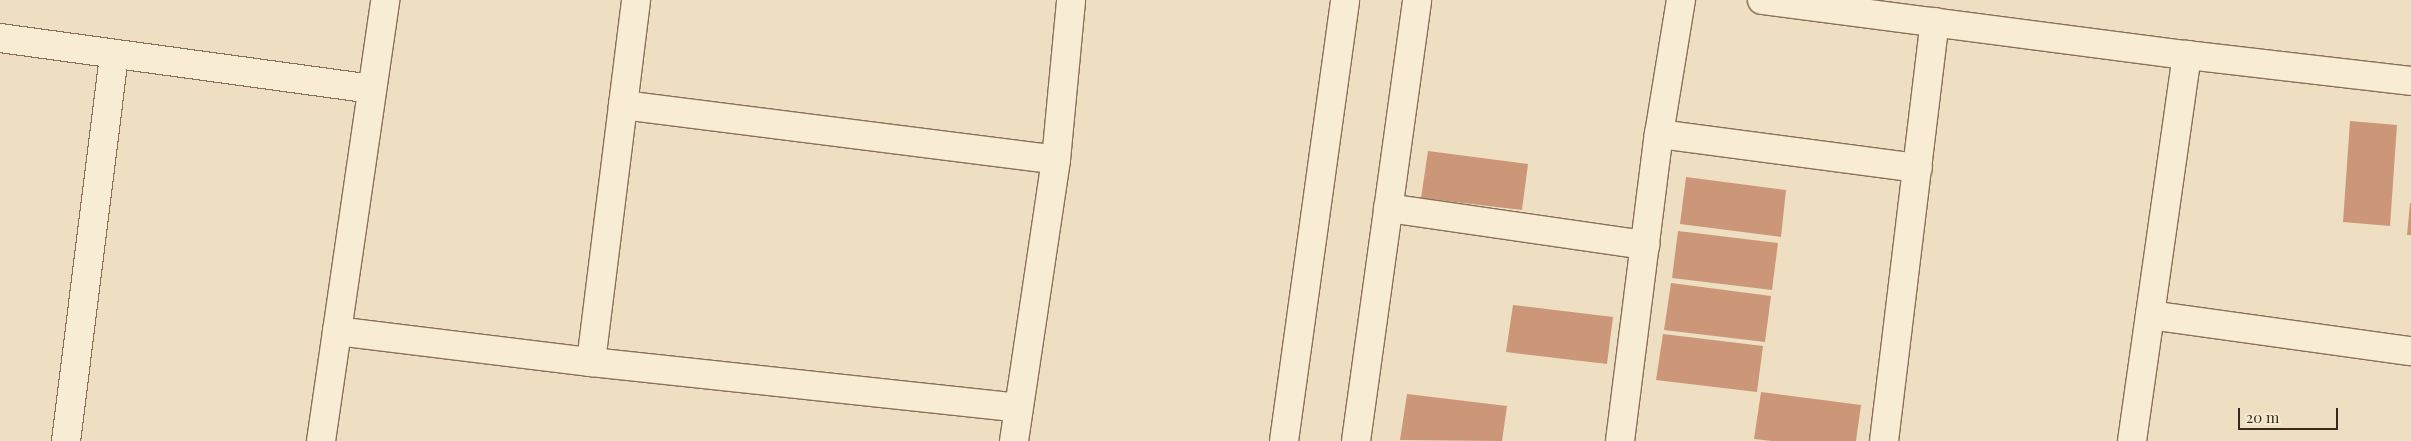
<!DOCTYPE html>
<html>
<head>
<meta charset="utf-8">
<style>
  body { margin:0 }
  #map { position:relative; width:2411px; height:441px; overflow:hidden; background:#eedfc2; font-family:"Playfair Display",serif }
  div>[style] { position:absolute }
  .building>* { inset:0; background:#cc9778 }
  .roads { filter:drop-shadow(1px 0 #887059) drop-shadow(-1px 0 #887059) drop-shadow(0 1px #887059) drop-shadow(0 -1px #887059) }
  .minor>* { height:28px; margin:-14px; padding:0 14px; transform-origin:14px; border-radius:14px; background:#f9ecd5 }
  span { translate:-50% -50%; white-space:nowrap; text-align:center; line-height:1.15; -webkit-text-stroke:5px #f5e9d2; paint-order:stroke }
  .scale { position:absolute; left:2238px; top:408px; width:100px; height:22px; box-sizing:border-box; border:2px solid #37291d; border-top:0; padding-left:6px; font-size:15px; line-height:18px; white-space:nowrap; color:#37291d; -webkit-text-stroke:4px #f5e9d2; paint-order:stroke }
</style>
</head>
<body>
<div id="map">
  <div class="building">
    <div style="clip-path:polygon(2350px 121px,2397px 125px,2390px 226px,2343px 222px)"></div>
    <div style="clip-path:polygon(1428px 151px,1528px 164px,1522px 210px,1421px 198px)"></div>
    <div style="clip-path:polygon(1686px 177px,1786px 190px,1781px 237px,1680px 224px)"></div>
    <div style="clip-path:polygon(2410px 203px,2411px 203px,2411px 235px,2407px 235px)"></div>
    <div style="clip-path:polygon(1678px 231px,1778px 243px,1772px 290px,1672px 278px)"></div>
    <div style="clip-path:polygon(1671px 283px,1771px 296px,1765px 342px,1664px 330px)"></div>
    <div style="clip-path:polygon(1513px 305px,1613px 317px,1607px 364px,1506px 352px)"></div>
    <div style="clip-path:polygon(1663px 334px,1763px 346px,1757px 392px,1656px 380px)"></div>
    <div style="clip-path:polygon(1761px 392px,1861px 405px,1856px 441px,1772px 441px,1754px 439px)"></div>
    <div style="clip-path:polygon(1407px 394px,1507px 406px,1502px 441px,1400px 440px)"></div>
  </div>
  <div class="roads">
    <div class="minor">
      <div style="left:1762px;top:0;width:429px;rotate:7.4deg"></div>
      <div style="left:2187px;top:55px;width:226px;rotate:6.6deg"></div>
      <div style="left:0;top:38px;width:375px;rotate:7.8deg"></div>
      <div style="left:623px;top:105px;width:436px;rotate:7.2deg"></div>
      <div style="left:1659px;top:134px;width:261px;rotate:7.5deg"></div>
      <div style="left:1388px;top:208px;width:260px;rotate:8.2deg"></div>
      <div style="left:2150px;top:315px;width:263px;rotate:7.9deg"></div>
      <div style="left:337px;top:331px;width:256px;rotate:7deg"></div>
      <div style="left:591px;top:362px;width:429px;rotate:6.1deg"></div>
      <div style="left:591px;top:362px;width:365px;rotate:-82.9deg"></div>
      <div style="left:66px;top:441px;width:390px;rotate:-82.9deg"></div>
      <div style="left:321px;top:441px;width:446px;rotate:-81.7deg"></div>
      <div style="left:1014px;top:441px;width:284px;rotate:-81.5deg"></div>
      <div style="left:1056px;top:160px;width:161px;rotate:-84.6deg"></div>
      <div style="left:1284px;top:441px;width:445px;rotate:-82.1deg"></div>
      <div style="left:1356px;top:441px;width:445px;rotate:-82.1deg"></div>
      <div style="left:1620px;top:441px;width:309px;rotate:-82.8deg"></div>
      <div style="left:1659px;top:134px;width:136px;rotate:-80.7deg"></div>
      <div style="left:1884px;top:441px;width:422px;rotate:-83.1deg"></div>
      <div style="left:2132px;top:441px;width:390px;rotate:-81.9deg"></div>
    </div>
  </div>
  <div class="scale">20 m</div>
</div>
</body>
</html>
